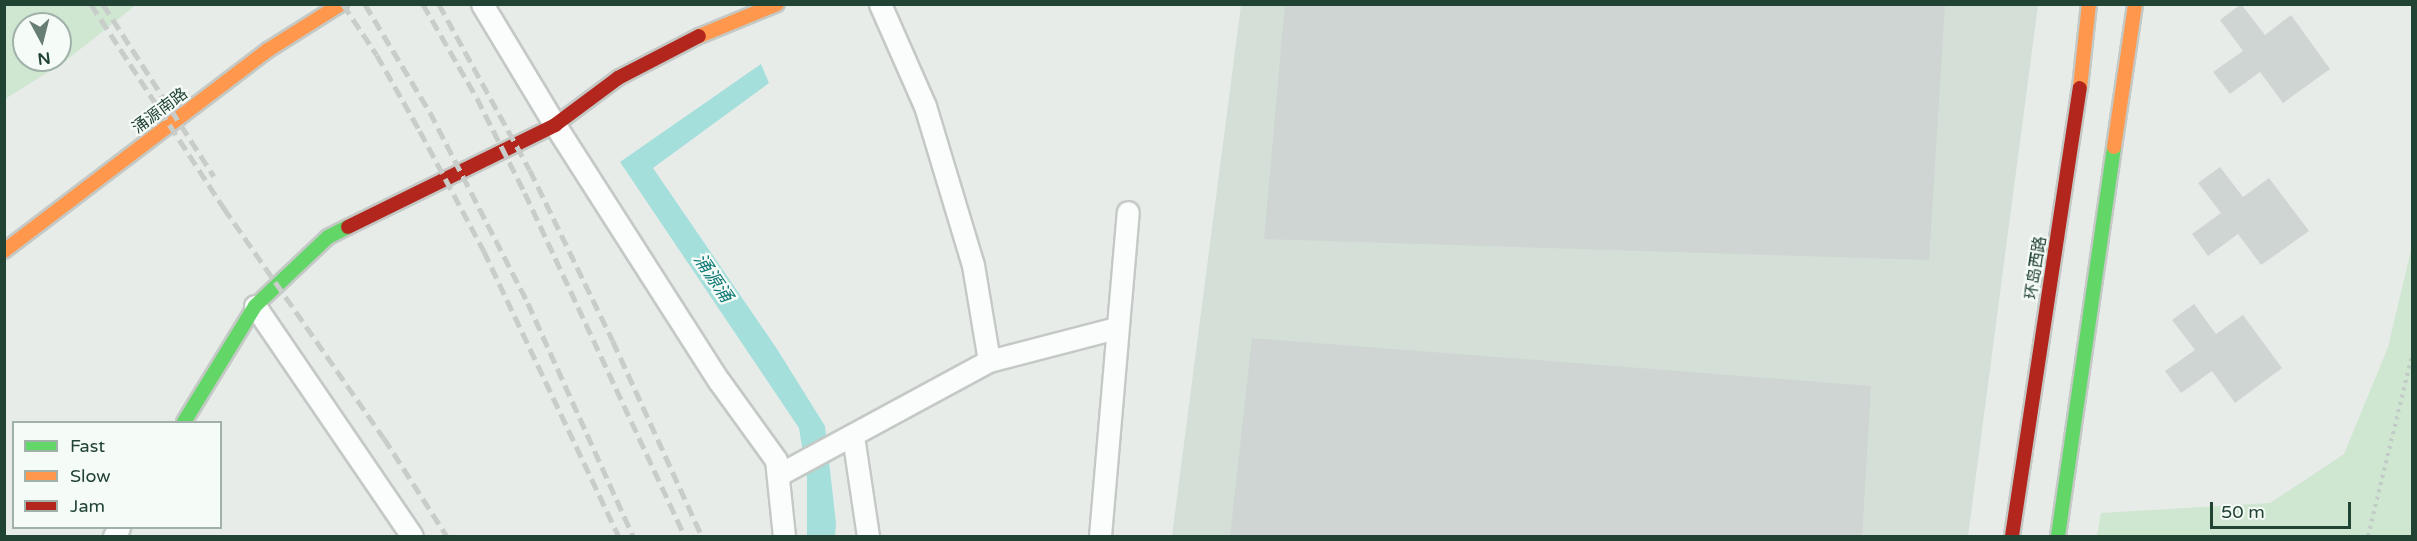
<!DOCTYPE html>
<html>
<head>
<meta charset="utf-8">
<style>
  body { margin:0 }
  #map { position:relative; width:2417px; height:541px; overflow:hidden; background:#e7ece9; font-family:"Varela Round","Noto Sans SC",sans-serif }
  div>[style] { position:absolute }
  .built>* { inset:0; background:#d4dfd8 }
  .green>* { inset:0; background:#cfe6d1 }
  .water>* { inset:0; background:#a4dfdc }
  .building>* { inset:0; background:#cfd5d2 }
  .path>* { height:4px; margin-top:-2px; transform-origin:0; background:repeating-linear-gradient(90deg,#c2ccc6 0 3px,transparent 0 7.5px) }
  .roads { filter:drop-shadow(2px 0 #c4c9c6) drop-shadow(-2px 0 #c4c9c6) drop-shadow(0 2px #c4c9c6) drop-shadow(0 -2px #c4c9c6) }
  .street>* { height:21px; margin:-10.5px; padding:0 10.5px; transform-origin:10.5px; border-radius:10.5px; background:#fbfcfc }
  .fast>* { height:14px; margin:-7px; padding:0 7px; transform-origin:7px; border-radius:7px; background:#63d668 }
  .slow>* { height:14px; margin:-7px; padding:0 7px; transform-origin:7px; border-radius:7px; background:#ff974d }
  .jam>* { height:14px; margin:-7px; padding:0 7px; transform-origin:7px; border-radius:7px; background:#b3261e }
  .rail>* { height:4.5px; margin-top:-2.25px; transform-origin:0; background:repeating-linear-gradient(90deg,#c8cdca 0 12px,transparent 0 18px) }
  span { translate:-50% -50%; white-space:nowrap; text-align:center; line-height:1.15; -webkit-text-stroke:4.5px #f5fbf7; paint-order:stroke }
  .street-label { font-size:16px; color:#214334 }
  .water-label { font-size:18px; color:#137b78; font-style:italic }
  .frame { position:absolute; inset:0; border:6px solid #214334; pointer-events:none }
  .legend { position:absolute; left:12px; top:421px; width:210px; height:108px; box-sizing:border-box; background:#f5fbf7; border:2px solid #a0b1a9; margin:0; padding:8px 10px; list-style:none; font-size:18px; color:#214334 }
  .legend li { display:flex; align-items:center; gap:12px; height:30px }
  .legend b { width:30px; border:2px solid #a0b1a9 }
  .north { position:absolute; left:12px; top:12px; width:60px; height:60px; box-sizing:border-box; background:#f5fbf7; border:2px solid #a0b1a9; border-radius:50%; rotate:173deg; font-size:16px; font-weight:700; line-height:24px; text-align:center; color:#214334 }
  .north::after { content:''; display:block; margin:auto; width:21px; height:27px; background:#667e73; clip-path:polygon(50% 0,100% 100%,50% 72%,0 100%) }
  .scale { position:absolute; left:2210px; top:502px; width:141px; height:27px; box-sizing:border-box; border:3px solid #214334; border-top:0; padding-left:8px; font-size:18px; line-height:21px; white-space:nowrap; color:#214334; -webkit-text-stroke:4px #f5fbf7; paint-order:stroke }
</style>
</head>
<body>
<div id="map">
  <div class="built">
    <div style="clip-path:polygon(1241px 5px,2038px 5px,1968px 536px,1172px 536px)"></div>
  </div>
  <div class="green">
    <div style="clip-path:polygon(evenodd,5px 4px,135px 4px,136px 5px,64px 62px,5px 99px,5px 4px,24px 24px,60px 24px,60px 60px,24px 60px,24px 24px)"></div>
    <div style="clip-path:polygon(2412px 246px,2412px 536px,2097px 536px,2101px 513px,2270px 503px,2344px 454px,2388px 347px)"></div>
  </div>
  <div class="water">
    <div style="clip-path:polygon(761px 64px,769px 83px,653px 168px,777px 349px,825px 426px,836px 523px,835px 536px,807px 536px,807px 478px,799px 428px,620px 162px)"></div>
  </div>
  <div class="building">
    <div style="clip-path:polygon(1285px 4px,1945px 4px,1929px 260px,1264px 239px)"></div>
    <div style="clip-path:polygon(2241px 4px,2265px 35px,2291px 15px,2330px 69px,2283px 103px,2260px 72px,2230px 94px,2213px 72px,2243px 51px,2220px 20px)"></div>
    <div style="clip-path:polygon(2220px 167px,2243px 197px,2269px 178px,2309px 231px,2261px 265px,2238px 234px,2208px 256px,2192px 234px,2221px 213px,2198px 183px)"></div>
    <div style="clip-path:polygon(2194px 304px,2216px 334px,2243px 315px,2282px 368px,2235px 403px,2212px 371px,2181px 393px,2165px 371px,2195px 350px,2172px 320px)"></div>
    <div style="clip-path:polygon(1252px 338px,1871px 386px,1862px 537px,1230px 537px)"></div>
  </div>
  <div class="path">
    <div style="left:2368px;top:536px;width:185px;rotate:-76.3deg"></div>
  </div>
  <div class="roads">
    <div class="street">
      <div style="left:482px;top:4px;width:141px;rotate:58.9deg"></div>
      <div style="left:555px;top:125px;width:304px;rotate:57.4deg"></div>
      <div style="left:719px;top:381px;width:97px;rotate:54.2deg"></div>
      <div style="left:776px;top:460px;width:76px;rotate:84deg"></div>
      <div style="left:880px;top:4px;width:111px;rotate:66.2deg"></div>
      <div style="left:925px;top:106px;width:166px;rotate:73.2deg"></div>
      <div style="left:973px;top:265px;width:97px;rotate:80.5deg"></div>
      <div style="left:255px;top:306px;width:278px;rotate:55.7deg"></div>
      <div style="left:853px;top:436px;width:101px;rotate:81.5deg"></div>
      <div style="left:778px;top:475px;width:240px;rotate:-28.4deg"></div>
      <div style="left:989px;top:361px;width:131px;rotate:-14.6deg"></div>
      <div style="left:114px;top:536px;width:9px;rotate:-58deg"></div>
      <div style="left:1100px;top:536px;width:325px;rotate:-85.1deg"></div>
    </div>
    <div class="fast">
      <div style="left:184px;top:422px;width:136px;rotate:-58.5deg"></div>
      <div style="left:255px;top:306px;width:100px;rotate:-43.4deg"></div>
      <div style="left:328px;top:237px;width:22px;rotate:-27deg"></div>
      <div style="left:2058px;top:536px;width:393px;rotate:-81.8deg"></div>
    </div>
    <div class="slow">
      <div style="left:699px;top:36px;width:84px;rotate:-22.3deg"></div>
      <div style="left:2080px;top:88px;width:84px;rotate:-83.9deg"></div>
      <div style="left:2114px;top:147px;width:145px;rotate:-81.6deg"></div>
      <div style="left:4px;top:251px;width:332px;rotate:-37.3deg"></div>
      <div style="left:268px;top:50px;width:86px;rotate:-32.2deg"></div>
    </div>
    <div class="jam">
      <div style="left:348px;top:227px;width:231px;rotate:-26.2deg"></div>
      <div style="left:555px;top:125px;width:79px;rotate:-36.7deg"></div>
      <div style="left:618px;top:78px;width:91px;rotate:-27.4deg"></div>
      <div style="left:2012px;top:536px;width:453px;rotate:-81.4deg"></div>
    </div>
  </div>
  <div class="rail">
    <div style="left:91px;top:4px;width:244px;rotate:56.9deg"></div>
    <div style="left:224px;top:208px;width:280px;rotate:55.2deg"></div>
    <div style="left:384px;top:438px;width:117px;rotate:57.3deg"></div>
    <div style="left:103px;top:4px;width:205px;rotate:57.2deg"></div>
    <div style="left:343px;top:4px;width:61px;rotate:56.3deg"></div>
    <div style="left:377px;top:55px;width:87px;rotate:60.5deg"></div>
    <div style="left:420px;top:131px;width:136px;rotate:61.9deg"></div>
    <div style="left:484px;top:251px;width:315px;rotate:64.7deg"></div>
    <div style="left:365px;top:4px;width:126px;rotate:59deg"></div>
    <div style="left:430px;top:112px;width:215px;rotate:62.8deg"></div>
    <div style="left:528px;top:303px;width:256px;rotate:65.7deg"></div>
    <div style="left:423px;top:4px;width:108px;rotate:60.1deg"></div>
    <div style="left:477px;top:98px;width:106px;rotate:63.2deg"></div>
    <div style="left:525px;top:193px;width:378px;rotate:65deg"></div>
    <div style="left:439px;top:4px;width:189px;rotate:61.3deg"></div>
    <div style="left:530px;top:170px;width:190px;rotate:64.1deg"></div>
    <div style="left:613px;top:341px;width:214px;rotate:65.5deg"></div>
  </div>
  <div class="street-label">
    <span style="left:160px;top:111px;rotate:-37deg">涌源南路</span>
    <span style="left:2036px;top:268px;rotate:-81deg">环岛西路</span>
  </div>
  <div class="water-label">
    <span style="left:713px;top:278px;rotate:56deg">涌源涌</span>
  </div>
  <div class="frame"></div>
  <ul class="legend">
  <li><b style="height:8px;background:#63d668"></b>Fast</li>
  <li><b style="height:8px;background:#ff974d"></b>Slow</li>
  <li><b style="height:8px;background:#b3261e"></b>Jam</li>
  </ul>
  <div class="north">N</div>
  <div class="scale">50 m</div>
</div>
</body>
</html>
